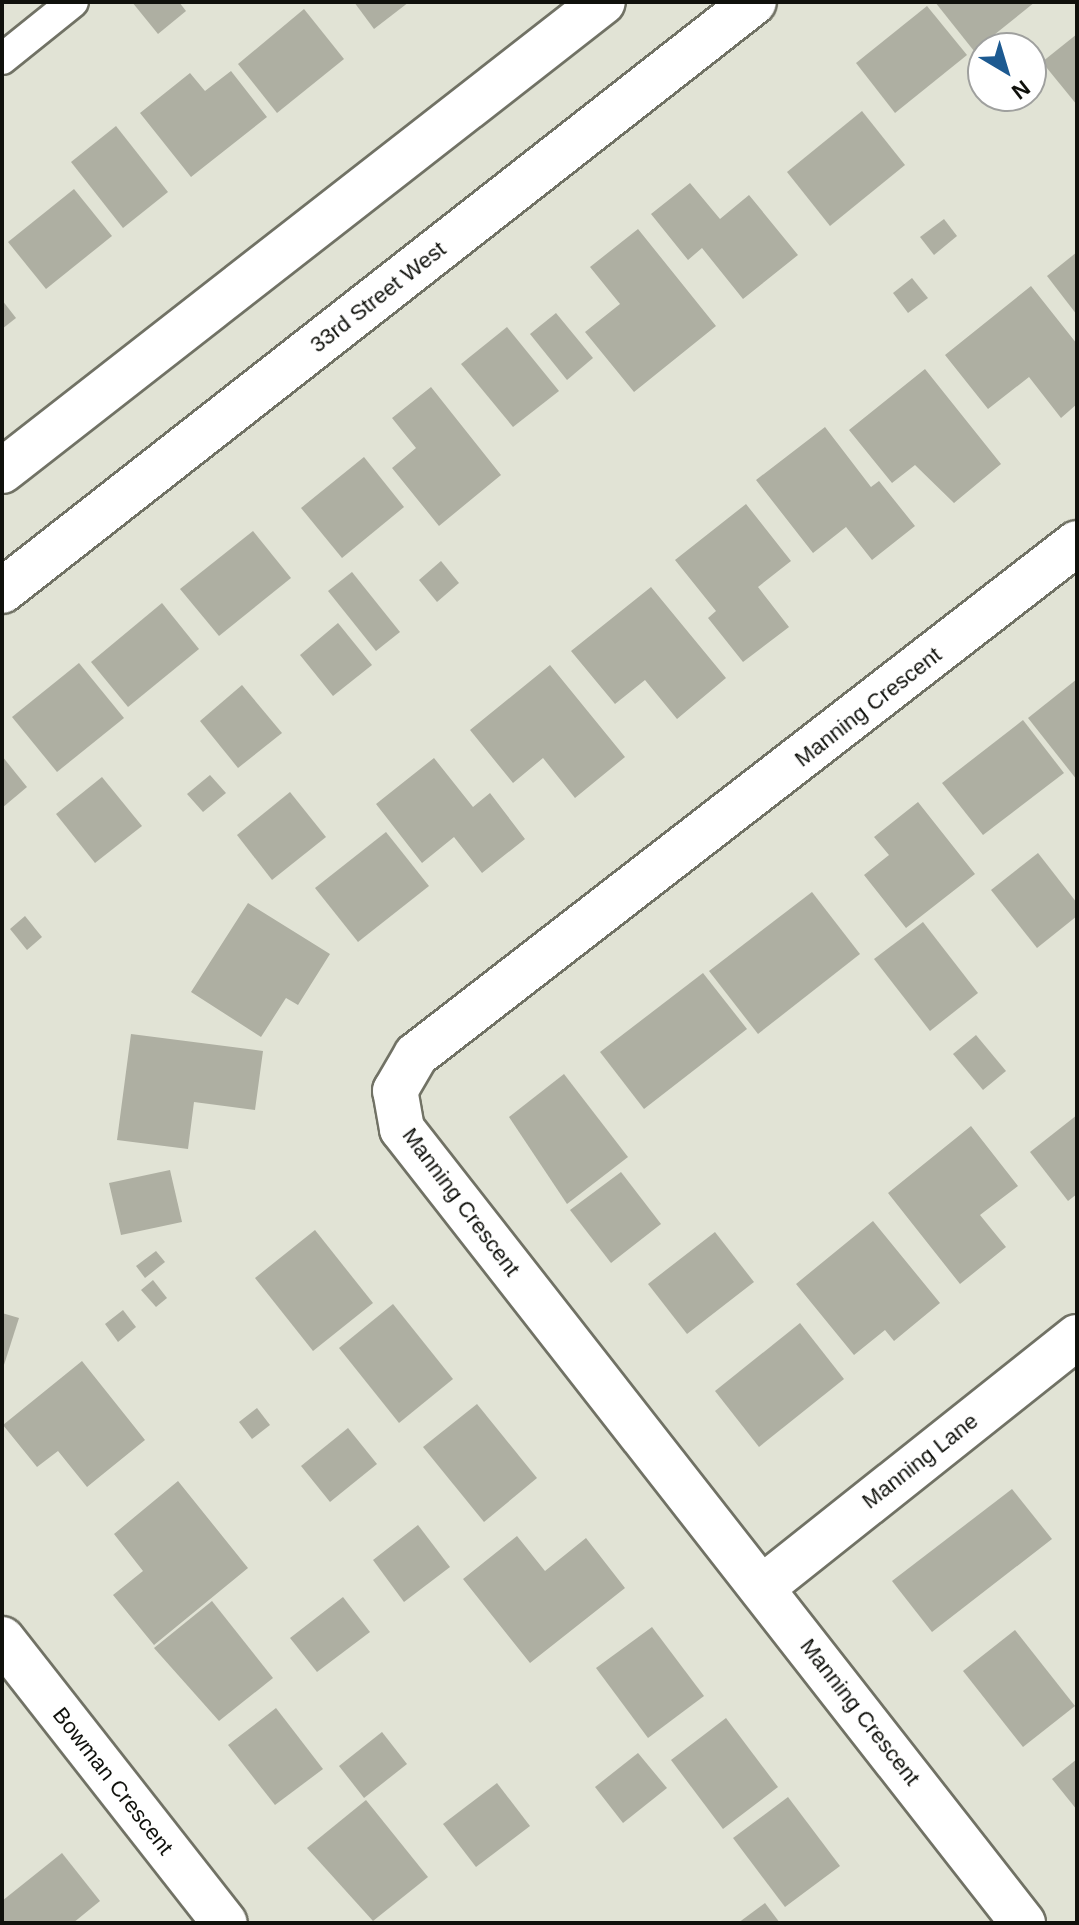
<!DOCTYPE html>
<html>
<head>
<meta charset="utf-8">
<style>
  body { margin:0 }
  #map { position:relative; width:1079px; height:1925px; overflow:hidden; background:#e1e3d5; font-family:Arial,sans-serif }
  div>[style] { position:absolute }
  .building>* { inset:0; background:#aeafa2 }
  .roads { filter:drop-shadow(2px 0 #717265) drop-shadow(-2px 0 #717265) drop-shadow(0 2px #717265) drop-shadow(0 -2px #717265) }
  .lane>* { height:30px; margin:-15px; padding:0 15px; transform-origin:15px; border-radius:15px; background:#fff }
  .street>* { height:44px; margin:-22px; padding:0 22px; transform-origin:22px; border-radius:22px; background:#fff }
  .secondary>* { height:44px; margin:-22px; padding:0 22px; transform-origin:22px; border-radius:22px; background:#fff }
  span { translate:-50% -50%; white-space:nowrap; text-align:center; line-height:1.15; -webkit-text-stroke:7px #fff; paint-order:stroke }
  .street-label { font-size:22px; color:#10110c }
  .frame { position:absolute; inset:0; border:4px solid #10110c; pointer-events:none }
  .north { position:absolute; left:967px; top:32px; width:80px; height:80px; box-sizing:border-box; background:#fff; border:2px solid #9fa09e; border-radius:50%; rotate:142deg; font-size:22px; font-weight:700; line-height:32px; text-align:center; color:#10110c }
  .north::after { content:''; display:block; margin:auto; width:28px; height:36px; background:#1d5a91; clip-path:polygon(50% 0,100% 100%,50% 72%,0 100%) }
</style>
</head>
<body>
<div id="map">
  <div class="building">
    <div style="clip-path:polygon(132px 2px,179px 2px,186px 11px,158px 34px)"></div>
    <div style="clip-path:polygon(354px 2px,409px 2px,374px 29px)"></div>
    <div style="clip-path:polygon(935px 2px,1035px 2px,974px 51px)"></div>
    <div style="clip-path:polygon(927px 6px,967px 55px,895px 113px,856px 63px)"></div>
    <div style="clip-path:polygon(304px 9px,344px 59px,277px 113px,238px 64px)"></div>
    <div style="clip-path:polygon(1077px 34px,1077px 105px,1042px 62px)"></div>
    <div style="clip-path:polygon(231px 71px,267px 117px,191px 177px,140px 113px,190px 73px,205px 91px)"></div>
    <div style="clip-path:polygon(862px 111px,905px 165px,830px 226px,787px 172px)"></div>
    <div style="clip-path:polygon(116px 126px,168px 192px,123px 228px,71px 162px)"></div>
    <div style="clip-path:polygon(690px 183px,720px 219px,749px 195px,798px 255px,743px 299px,702px 248px,688px 260px,651px 214px)"></div>
    <div style="clip-path:polygon(74px 189px,112px 236px,46px 289px,8px 242px)"></div>
    <div style="clip-path:polygon(944px 219px,957px 236px,934px 255px,920px 237px)"></div>
    <div style="clip-path:polygon(638px 229px,716px 326px,634px 392px,585px 332px,620px 304px,590px 267px)"></div>
    <div style="clip-path:polygon(1077px 252px,1077px 315px,1047px 276px)"></div>
    <div style="clip-path:polygon(912px 278px,928px 298px,908px 313px,893px 293px)"></div>
    <div style="clip-path:polygon(1031px 286px,1077px 344px,1077px 404px,1061px 418px,1029px 377px,988px 409px,945px 355px)"></div>
    <div style="clip-path:polygon(2px 300px,16px 318px,2px 329px)"></div>
    <div style="clip-path:polygon(556px 313px,593px 358px,567px 380px,530px 334px)"></div>
    <div style="clip-path:polygon(507px 327px,559px 391px,513px 427px,461px 364px)"></div>
    <div style="clip-path:polygon(925px 369px,1001px 464px,954px 503px,915px 465px,892px 483px,849px 430px)"></div>
    <div style="clip-path:polygon(431px 387px,501px 475px,439px 526px,392px 468px,416px 448px,392px 418px)"></div>
    <div style="clip-path:polygon(825px 427px,871px 487px,879px 481px,915px 526px,872px 560px,846px 527px,813px 553px,756px 480px)"></div>
    <div style="clip-path:polygon(364px 457px,404px 507px,342px 558px,301px 508px)"></div>
    <div style="clip-path:polygon(746px 504px,791px 561px,758px 587px,789px 627px,743px 662px,708px 618px,716px 611px,675px 560px)"></div>
    <div style="clip-path:polygon(253px 531px,291px 578px,219px 636px,180px 589px)"></div>
    <div style="clip-path:polygon(441px 561px,459px 583px,437px 602px,419px 580px)"></div>
    <div style="clip-path:polygon(352px 572px,400px 632px,376px 651px,328px 591px)"></div>
    <div style="clip-path:polygon(651px 587px,726px 678px,677px 719px,645px 680px,615px 704px,571px 651px)"></div>
    <div style="clip-path:polygon(162px 603px,199px 649px,128px 707px,91px 662px)"></div>
    <div style="clip-path:polygon(338px 623px,372px 665px,333px 696px,300px 655px)"></div>
    <div style="clip-path:polygon(79px 663px,124px 718px,57px 772px,12px 717px)"></div>
    <div style="clip-path:polygon(550px 665px,625px 757px,575px 798px,543px 758px,513px 783px,470px 730px)"></div>
    <div style="clip-path:polygon(1077px 679px,1077px 780px,1028px 718px)"></div>
    <div style="clip-path:polygon(242px 685px,282px 733px,238px 768px,200px 721px)"></div>
    <div style="clip-path:polygon(1023px 720px,1064px 773px,983px 835px,942px 783px)"></div>
    <div style="clip-path:polygon(2px 756px,27px 787px,2px 808px)"></div>
    <div style="clip-path:polygon(434px 758px,473px 807px,490px 793px,525px 839px,482px 873px,454px 837px,422px 863px,376px 804px)"></div>
    <div style="clip-path:polygon(210px 775px,226px 793px,203px 812px,187px 794px)"></div>
    <div style="clip-path:polygon(102px 777px,142px 826px,95px 863px,56px 814px)"></div>
    <div style="clip-path:polygon(290px 792px,326px 837px,272px 880px,237px 835px)"></div>
    <div style="clip-path:polygon(918px 802px,975px 874px,906px 928px,864px 875px,889px 855px,874px 837px)"></div>
    <div style="clip-path:polygon(386px 832px,429px 886px,358px 942px,315px 888px)"></div>
    <div style="clip-path:polygon(1038px 853px,1077px 903px,1077px 916px,1037px 948px,991px 890px)"></div>
    <div style="clip-path:polygon(812px 892px,860px 954px,758px 1034px,709px 971px)"></div>
    <div style="clip-path:polygon(248px 903px,330px 954px,298px 1005px,286px 998px,261px 1037px,191px 992px)"></div>
    <div style="clip-path:polygon(25px 916px,42px 937px,27px 950px,10px 929px)"></div>
    <div style="clip-path:polygon(923px 922px,978px 993px,930px 1031px,874px 959px)"></div>
    <div style="clip-path:polygon(703px 973px,747px 1029px,644px 1109px,600px 1052px)"></div>
    <div style="clip-path:polygon(131px 1034px,263px 1051px,255px 1110px,194px 1102px,188px 1149px,117px 1140px)"></div>
    <div style="clip-path:polygon(976px 1035px,1006px 1071px,983px 1090px,953px 1054px)"></div>
    <div style="clip-path:polygon(564px 1074px,628px 1157px,567px 1204px,509px 1117px)"></div>
    <div style="clip-path:polygon(1077px 1115px,1077px 1194px,1068px 1201px,1030px 1152px)"></div>
    <div style="clip-path:polygon(971px 1126px,1018px 1186px,980px 1215px,1006px 1247px,960px 1284px,888px 1193px)"></div>
    <div style="clip-path:polygon(170px 1170px,182px 1222px,121px 1235px,109px 1183px)"></div>
    <div style="clip-path:polygon(621px 1172px,661px 1224px,611px 1263px,570px 1210px)"></div>
    <div style="clip-path:polygon(873px 1221px,940px 1303px,894px 1341px,885px 1330px,854px 1355px,796px 1284px)"></div>
    <div style="clip-path:polygon(315px 1230px,373px 1303px,313px 1351px,255px 1278px)"></div>
    <div style="clip-path:polygon(715px 1232px,754px 1282px,687px 1334px,648px 1284px)"></div>
    <div style="clip-path:polygon(156px 1251px,165px 1262px,145px 1278px,136px 1266px)"></div>
    <div style="clip-path:polygon(153px 1280px,167px 1298px,156px 1307px,141px 1290px)"></div>
    <div style="clip-path:polygon(393px 1304px,453px 1379px,399px 1423px,339px 1348px)"></div>
    <div style="clip-path:polygon(123px 1310px,136px 1327px,118px 1342px,105px 1324px)"></div>
    <div style="clip-path:polygon(2px 1313px,19px 1318px,3px 1368px,2px 1368px)"></div>
    <div style="clip-path:polygon(800px 1323px,844px 1379px,759px 1447px,715px 1391px)"></div>
    <div style="clip-path:polygon(82px 1361px,145px 1440px,87px 1487px,58px 1451px,37px 1467px,3px 1425px)"></div>
    <div style="clip-path:polygon(477px 1404px,537px 1478px,484px 1522px,423px 1447px)"></div>
    <div style="clip-path:polygon(257px 1408px,270px 1425px,252px 1439px,239px 1422px)"></div>
    <div style="clip-path:polygon(348px 1428px,377px 1464px,330px 1502px,301px 1466px)"></div>
    <div style="clip-path:polygon(178px 1481px,248px 1568px,154px 1645px,113px 1595px,143px 1571px,114px 1534px)"></div>
    <div style="clip-path:polygon(1012px 1489px,1052px 1539px,932px 1632px,892px 1581px)"></div>
    <div style="clip-path:polygon(418px 1525px,450px 1567px,404px 1602px,373px 1560px)"></div>
    <div style="clip-path:polygon(517px 1536px,545px 1571px,586px 1538px,625px 1588px,530px 1663px,463px 1579px)"></div>
    <div style="clip-path:polygon(343px 1597px,370px 1632px,317px 1672px,290px 1638px)"></div>
    <div style="clip-path:polygon(212px 1601px,273px 1678px,219px 1721px,154px 1648px)"></div>
    <div style="clip-path:polygon(652px 1627px,704px 1696px,648px 1738px,596px 1668px)"></div>
    <div style="clip-path:polygon(1015px 1630px,1075px 1706px,1023px 1747px,963px 1671px)"></div>
    <div style="clip-path:polygon(276px 1708px,323px 1769px,275px 1805px,228px 1745px)"></div>
    <div style="clip-path:polygon(726px 1718px,778px 1787px,723px 1829px,671px 1760px)"></div>
    <div style="clip-path:polygon(382px 1732px,407px 1764px,364px 1798px,339px 1766px)"></div>
    <div style="clip-path:polygon(638px 1753px,667px 1788px,623px 1823px,595px 1787px)"></div>
    <div style="clip-path:polygon(1077px 1759px,1077px 1810px,1052px 1779px)"></div>
    <div style="clip-path:polygon(497px 1783px,530px 1826px,476px 1867px,443px 1824px)"></div>
    <div style="clip-path:polygon(788px 1797px,840px 1866px,785px 1907px,733px 1838px)"></div>
    <div style="clip-path:polygon(366px 1800px,428px 1877px,373px 1921px,307px 1848px)"></div>
    <div style="clip-path:polygon(62px 1853px,100px 1901px,73px 1923px,2px 1923px,2px 1901px)"></div>
    <div style="clip-path:polygon(765px 1903px,780px 1923px,738px 1923px)"></div>
  </div>
  <div class="roads">
    <div class="lane">
      <div style="left:2px;top:59px;width:91px;rotate:-38.8deg"></div>
    </div>
    <div class="street">
      <div style="left:764px;top:1586px;width:400px;rotate:-38.5deg"></div>
      <div style="left:2px;top:1639px;width:361px;rotate:51.9deg"></div>
      <div style="left:1023px;top:1923px;width:1008px;rotate:-128.03deg"></div>
      <div style="left:402px;top:1129px;width:39px;rotate:-100deg"></div>
      <div style="left:395px;top:1091px;width:42px;rotate:-59.7deg"></div>
      <div style="left:416px;top:1055px;width:836px;rotate:-37.76deg"></div>
    </div>
    <div class="secondary">
      <div style="left:2px;top:471px;width:762px;rotate:-37.97deg"></div>
      <div style="left:2px;top:591px;width:955px;rotate:-38.07deg"></div>
    </div>
  </div>
  <div class="street-label">
    <span style="left:378px;top:297px;rotate:-38deg">33rd Street West</span>
    <span style="left:868px;top:707px;rotate:-38deg">Manning Crescent</span>
    <span style="left:461px;top:1202px;rotate:53deg">Manning Crescent</span>
    <span style="left:920px;top:1461px;rotate:-38deg">Manning Lane</span>
    <span style="left:860px;top:1712px;rotate:52deg">Manning Crescent</span>
    <span style="left:113px;top:1781px;rotate:52deg">Bowman Crescent</span>
  </div>
  <div class="frame"></div>
  <div class="north">N</div>
</div>
</body>
</html>
